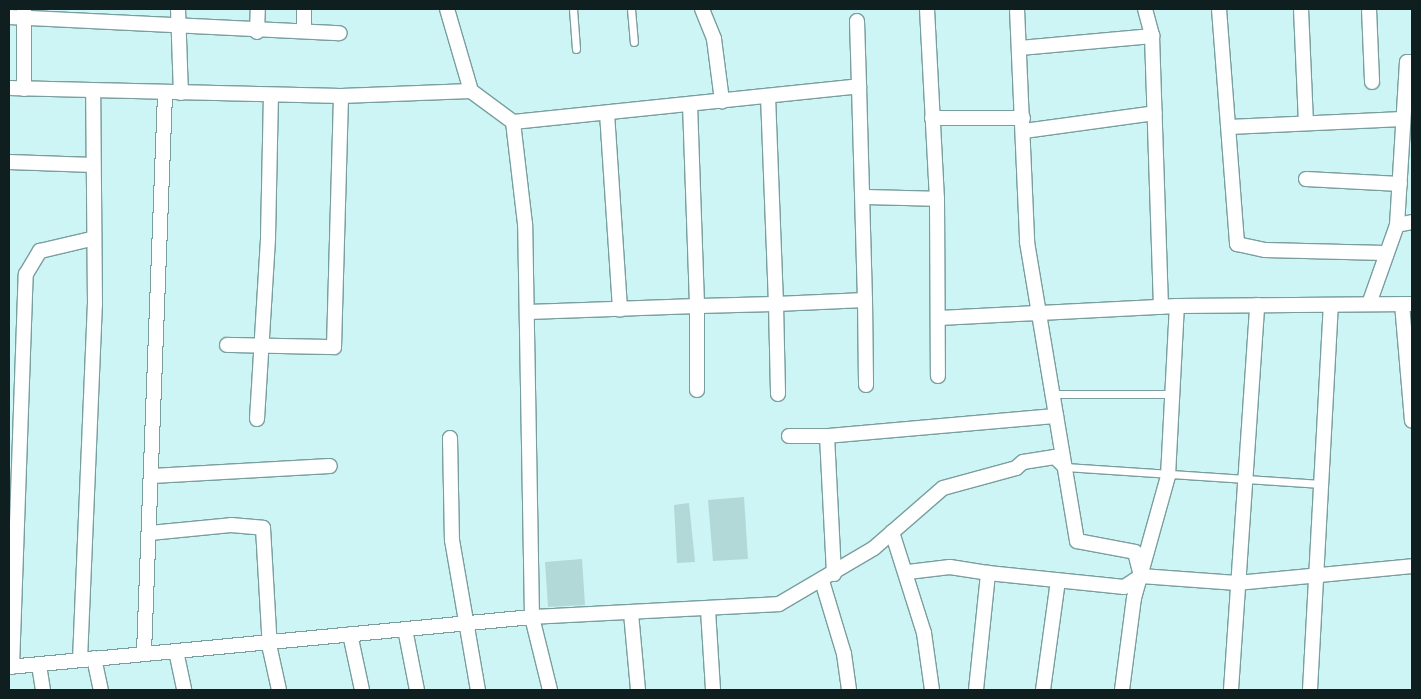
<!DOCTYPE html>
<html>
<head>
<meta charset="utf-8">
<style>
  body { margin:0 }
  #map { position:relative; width:1421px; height:699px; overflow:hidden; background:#cef5f5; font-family:Ubuntu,sans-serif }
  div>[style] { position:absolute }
  .building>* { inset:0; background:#b2d9d8 }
  .roads { filter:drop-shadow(1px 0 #799e9e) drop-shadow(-1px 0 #799e9e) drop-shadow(0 1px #799e9e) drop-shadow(0 -1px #799e9e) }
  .lane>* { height:7px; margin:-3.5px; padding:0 3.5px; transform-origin:3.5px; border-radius:3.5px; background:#fff }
  .street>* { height:14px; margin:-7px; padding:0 7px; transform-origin:7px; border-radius:7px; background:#fff }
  span { translate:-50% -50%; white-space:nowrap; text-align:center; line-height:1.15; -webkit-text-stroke:4px #fff; paint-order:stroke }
  .frame { position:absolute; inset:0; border:10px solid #0f1e1e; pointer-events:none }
</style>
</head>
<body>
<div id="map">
  <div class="building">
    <div style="clip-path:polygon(744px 497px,748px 559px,713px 561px,708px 500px)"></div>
    <div style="clip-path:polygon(689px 503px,695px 562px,677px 563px,674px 505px)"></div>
    <div style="clip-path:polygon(582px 559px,585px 605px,548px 607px,545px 562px)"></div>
  </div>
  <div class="roads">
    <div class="lane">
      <div style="left:573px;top:9px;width:40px;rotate:85.7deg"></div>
      <div style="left:631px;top:9px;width:33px;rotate:85deg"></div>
      <div style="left:1053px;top:394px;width:119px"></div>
      <div style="left:1065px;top:467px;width:257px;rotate:3.8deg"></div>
    </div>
    <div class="street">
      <div style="left:178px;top:9px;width:84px;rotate:88deg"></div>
      <div style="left:447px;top:9px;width:85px;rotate:73.7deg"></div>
      <div style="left:471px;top:91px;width:52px;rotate:36.4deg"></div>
      <div style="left:702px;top:9px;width:32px;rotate:68deg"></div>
      <div style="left:714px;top:39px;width:63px;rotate:82.6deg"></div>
      <div style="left:927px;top:9px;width:190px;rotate:87deg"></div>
      <div style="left:937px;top:199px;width:177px;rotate:89.7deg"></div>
      <div style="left:1017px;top:9px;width:233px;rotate:87.5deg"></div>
      <div style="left:1027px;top:242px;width:303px;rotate:80.5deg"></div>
      <div style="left:1077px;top:541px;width:59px;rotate:10.7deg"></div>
      <div style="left:1135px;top:552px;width:25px;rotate:76deg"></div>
      <div style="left:1145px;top:9px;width:28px;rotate:75deg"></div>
      <div style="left:1219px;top:9px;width:236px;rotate:85.6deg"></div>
      <div style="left:1237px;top:244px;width:29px;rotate:12deg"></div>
      <div style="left:1265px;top:250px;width:120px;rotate:1.4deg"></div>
      <div style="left:1301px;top:9px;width:113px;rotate:87.5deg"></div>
      <div style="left:1369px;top:9px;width:73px;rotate:87.6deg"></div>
      <div style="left:9px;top:17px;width:331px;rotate:2.8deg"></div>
      <div style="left:857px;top:21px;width:65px;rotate:88.2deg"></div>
      <div style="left:304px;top:31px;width:22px;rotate:-90deg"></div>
      <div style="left:257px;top:32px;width:23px;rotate:-88deg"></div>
      <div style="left:1020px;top:48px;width:133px;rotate:-5.2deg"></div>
      <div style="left:1152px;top:36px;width:271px;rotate:88.1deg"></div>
      <div style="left:9px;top:88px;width:332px;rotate:1.4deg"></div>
      <div style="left:341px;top:96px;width:130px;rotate:-2.2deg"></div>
      <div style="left:24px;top:89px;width:80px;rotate:-90deg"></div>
      <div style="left:690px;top:104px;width:202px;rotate:88deg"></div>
      <div style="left:697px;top:306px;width:79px;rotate:-1.5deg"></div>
      <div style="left:776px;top:304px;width:208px;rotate:-92.2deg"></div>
      <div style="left:607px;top:113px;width:197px;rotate:86.2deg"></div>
      <div style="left:932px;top:118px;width:91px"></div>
      <div style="left:1229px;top:127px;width:174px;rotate:-2.6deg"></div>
      <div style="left:1024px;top:131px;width:132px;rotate:-7.8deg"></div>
      <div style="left:9px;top:162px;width:84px;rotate:2deg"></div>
      <div style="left:1306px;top:179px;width:94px;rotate:3deg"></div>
      <div style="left:863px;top:197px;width:74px;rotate:1.5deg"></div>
      <div style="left:1397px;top:225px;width:163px;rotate:-86.5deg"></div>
      <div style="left:1407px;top:62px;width:5px"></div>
      <div style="left:865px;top:300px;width:85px;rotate:89.3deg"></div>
      <div style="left:1369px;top:304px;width:84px;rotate:-70.5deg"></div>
      <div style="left:1397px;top:225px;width:15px;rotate:-11deg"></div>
      <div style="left:1402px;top:304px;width:117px;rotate:85.1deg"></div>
      <div style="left:528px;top:312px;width:169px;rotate:-2deg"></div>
      <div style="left:697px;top:306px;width:84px;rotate:90deg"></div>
      <div style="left:939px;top:318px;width:238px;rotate:-2.9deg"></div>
      <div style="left:1177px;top:306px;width:235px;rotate:-0.5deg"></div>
      <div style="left:227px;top:345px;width:107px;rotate:1.1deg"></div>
      <div style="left:334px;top:347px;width:251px;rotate:-88.4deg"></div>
      <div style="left:257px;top:419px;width:182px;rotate:-86.5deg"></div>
      <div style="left:268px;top:237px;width:142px;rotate:-88.8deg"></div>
      <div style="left:789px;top:436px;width:38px"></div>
      <div style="left:450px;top:438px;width:102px;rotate:88.9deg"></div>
      <div style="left:452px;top:540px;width:152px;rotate:80.2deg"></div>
      <div style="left:152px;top:476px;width:178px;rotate:-3.2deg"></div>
      <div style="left:892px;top:532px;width:106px;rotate:72.4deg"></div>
      <div style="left:924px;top:633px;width:58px;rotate:82deg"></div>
      <div style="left:150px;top:533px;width:81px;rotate:-5.6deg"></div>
      <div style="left:231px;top:525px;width:32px;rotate:5deg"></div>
      <div style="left:263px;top:528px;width:121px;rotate:86.7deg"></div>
      <div style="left:270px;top:649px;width:42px;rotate:77.6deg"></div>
      <div style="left:908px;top:572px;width:42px;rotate:-6.8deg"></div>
      <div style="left:950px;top:567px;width:38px;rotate:9deg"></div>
      <div style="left:834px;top:574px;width:138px;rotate:-92.9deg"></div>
      <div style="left:827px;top:436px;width:230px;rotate:-5deg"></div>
      <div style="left:822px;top:581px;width:76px;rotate:73.2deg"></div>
      <div style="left:844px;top:654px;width:36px;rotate:82deg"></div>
      <div style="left:708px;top:610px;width:80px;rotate:86.4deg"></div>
      <div style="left:631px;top:613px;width:77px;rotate:84.8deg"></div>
      <div style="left:405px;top:629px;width:62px;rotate:78.9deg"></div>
      <div style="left:350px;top:634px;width:57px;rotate:77.9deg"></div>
      <div style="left:176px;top:651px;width:40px;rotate:78deg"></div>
      <div style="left:144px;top:653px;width:560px;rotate:-87.85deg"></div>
      <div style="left:94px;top:658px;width:33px;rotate:78deg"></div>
      <div style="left:80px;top:660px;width:356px;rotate:-87.6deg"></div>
      <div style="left:95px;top:304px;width:213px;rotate:-90.5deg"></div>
      <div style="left:39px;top:665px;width:25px;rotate:81deg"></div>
      <div style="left:9px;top:667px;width:525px;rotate:-5.46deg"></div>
      <div style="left:532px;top:617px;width:247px;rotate:-3deg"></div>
      <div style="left:779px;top:604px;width:110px;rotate:-30.5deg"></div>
      <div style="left:874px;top:548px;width:91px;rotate:-41deg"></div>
      <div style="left:943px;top:488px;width:76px;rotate:-15.3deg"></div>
      <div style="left:1016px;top:468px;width:9px;rotate:-41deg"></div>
      <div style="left:1023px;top:462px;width:32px;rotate:-9deg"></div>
      <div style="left:1055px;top:457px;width:14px;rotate:45deg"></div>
      <div style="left:12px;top:667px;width:393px;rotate:-88deg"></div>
      <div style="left:26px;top:274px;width:27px;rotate:-59deg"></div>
      <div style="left:40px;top:251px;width:52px;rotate:-13.2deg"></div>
      <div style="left:550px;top:690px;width:75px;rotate:-103.9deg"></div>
      <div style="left:532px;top:617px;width:393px;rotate:-91deg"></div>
      <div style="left:525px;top:224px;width:103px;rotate:-96.7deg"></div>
      <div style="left:513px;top:122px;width:348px;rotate:-5.9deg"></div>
      <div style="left:859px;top:86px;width:214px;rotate:88.4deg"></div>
      <div style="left:865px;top:300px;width:89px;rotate:177.4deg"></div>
      <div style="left:776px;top:304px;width:90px;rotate:88.7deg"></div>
      <div style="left:976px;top:690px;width:118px;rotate:-84.1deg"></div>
      <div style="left:988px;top:573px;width:137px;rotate:5.9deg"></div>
      <div style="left:1124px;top:587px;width:20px;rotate:-33deg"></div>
      <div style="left:1141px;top:576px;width:96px;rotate:4.2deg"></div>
      <div style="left:1237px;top:583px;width:176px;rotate:-5.5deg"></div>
      <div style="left:1043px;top:690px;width:110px;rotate:-82.2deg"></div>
      <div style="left:1122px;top:690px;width:93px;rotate:-82.6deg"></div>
      <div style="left:1134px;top:598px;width:127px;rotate:-74.4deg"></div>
      <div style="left:1168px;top:476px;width:170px;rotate:-87deg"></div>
      <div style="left:1231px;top:690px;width:386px;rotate:-86.1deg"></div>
      <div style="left:1310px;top:690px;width:384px;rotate:-86.9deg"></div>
    </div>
  </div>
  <div class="frame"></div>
</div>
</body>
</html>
